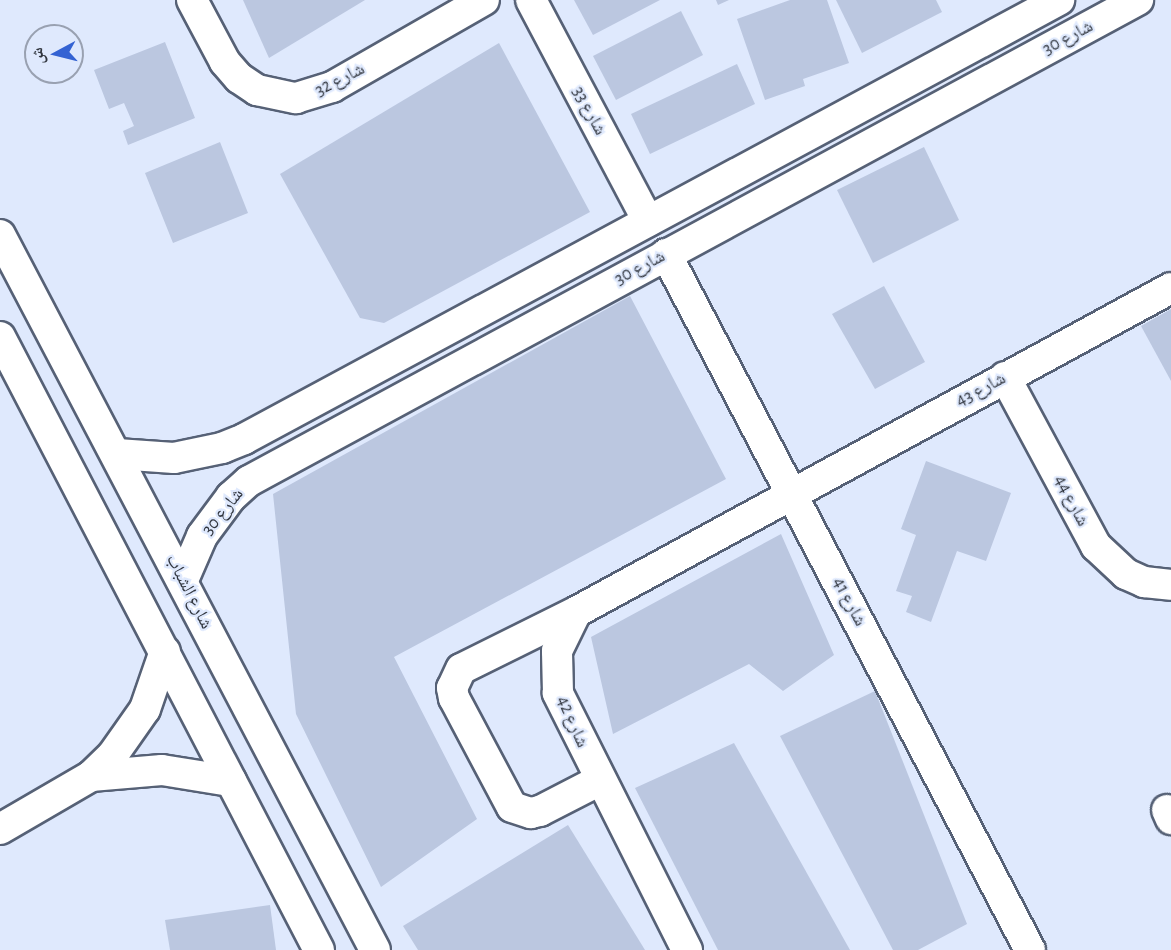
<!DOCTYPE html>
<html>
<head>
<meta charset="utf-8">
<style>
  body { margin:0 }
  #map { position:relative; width:1171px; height:950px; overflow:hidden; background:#dfe9fd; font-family:"Alegreya Sans","Noto Naskh Arabic",sans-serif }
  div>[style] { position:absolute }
  .building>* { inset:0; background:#bbc7e0 }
  .roads { filter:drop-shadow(2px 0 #566176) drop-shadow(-2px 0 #566176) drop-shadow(0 2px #566176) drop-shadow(0 -2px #566176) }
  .minor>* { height:30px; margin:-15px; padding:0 15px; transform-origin:15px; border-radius:15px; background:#fff }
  span { translate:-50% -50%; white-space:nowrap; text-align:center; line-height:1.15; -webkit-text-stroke:4.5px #dfe9fd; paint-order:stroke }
  .street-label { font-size:18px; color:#31363f }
  .north { position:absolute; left:24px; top:24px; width:60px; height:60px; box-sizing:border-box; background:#dfe9fd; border:2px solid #99a1b1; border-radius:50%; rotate:263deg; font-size:16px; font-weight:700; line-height:24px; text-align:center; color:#31363f }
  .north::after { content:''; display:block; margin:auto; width:21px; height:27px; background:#3463d3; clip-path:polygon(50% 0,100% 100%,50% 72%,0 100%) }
</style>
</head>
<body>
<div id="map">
  <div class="building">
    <div style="clip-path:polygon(243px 0,365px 0,269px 58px)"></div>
    <div style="clip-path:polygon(574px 0,660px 0,593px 35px)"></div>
    <div style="clip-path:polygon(716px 0,729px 0,718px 5px)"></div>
    <div style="clip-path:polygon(790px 0,827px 0,849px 63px,803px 79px,805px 86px,765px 100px,737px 19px)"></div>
    <div style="clip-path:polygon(836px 0,936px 0,942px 12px,862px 53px)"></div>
    <div style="clip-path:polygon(681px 11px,703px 55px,616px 100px,593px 56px)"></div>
    <div style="clip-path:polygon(165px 42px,195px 118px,128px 145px,123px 131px,134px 126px,124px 103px,109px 109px,94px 70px)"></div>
    <div style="clip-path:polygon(499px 43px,590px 212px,384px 323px,360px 318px,280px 174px)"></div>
    <div style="clip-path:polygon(737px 64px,755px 104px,650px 154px,631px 114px)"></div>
    <div style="clip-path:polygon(220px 142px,248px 213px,173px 243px,145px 173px)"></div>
    <div style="clip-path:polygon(924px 147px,959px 220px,873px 263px,837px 190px)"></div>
    <div style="clip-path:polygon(884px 286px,925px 362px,875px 389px,832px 314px)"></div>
    <div style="clip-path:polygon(630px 296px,726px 479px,394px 657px,477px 819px,381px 887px,296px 714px,273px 494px)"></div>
    <div style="clip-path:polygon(1171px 309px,1171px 381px,1141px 326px)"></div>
    <div style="clip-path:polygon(926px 461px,1011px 493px,986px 561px,957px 551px,931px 622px,906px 612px,912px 596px,896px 591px,916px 535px,901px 529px)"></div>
    <div style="clip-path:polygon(781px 534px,834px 655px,783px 691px,749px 664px,613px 734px,591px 637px)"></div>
    <div style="clip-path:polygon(875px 691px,967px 924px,918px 950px,893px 950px,780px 736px)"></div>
    <div style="clip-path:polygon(734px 743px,850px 950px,718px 950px,635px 788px)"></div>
    <div style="clip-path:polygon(568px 825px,645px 950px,418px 950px,403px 926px)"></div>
    <div style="clip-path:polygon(270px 905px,276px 950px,170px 950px,165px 920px)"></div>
  </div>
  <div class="roads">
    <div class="minor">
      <div style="left:192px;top:0;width:70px;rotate:62deg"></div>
      <div style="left:225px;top:62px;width:21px;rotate:49deg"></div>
      <div style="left:239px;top:78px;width:22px;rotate:34deg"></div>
      <div style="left:257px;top:90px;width:40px;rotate:12deg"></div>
      <div style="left:296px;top:98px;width:38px;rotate:-17deg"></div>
      <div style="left:332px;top:87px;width:175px;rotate:-29.8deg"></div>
      <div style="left:531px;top:0;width:250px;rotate:62.1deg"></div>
      <div style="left:0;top:235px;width:807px;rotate:62.32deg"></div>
      <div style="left:666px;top:254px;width:785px;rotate:62.39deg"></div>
      <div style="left:0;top:337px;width:691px;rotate:62.51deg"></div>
      <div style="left:1005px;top:377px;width:192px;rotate:61.7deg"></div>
      <div style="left:1096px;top:546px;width:41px;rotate:43deg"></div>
      <div style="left:1126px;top:574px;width:20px;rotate:24deg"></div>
      <div style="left:1144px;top:582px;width:27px;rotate:6deg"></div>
      <div style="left:117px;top:454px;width:57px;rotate:4deg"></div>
      <div style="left:174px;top:458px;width:49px;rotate:-11.8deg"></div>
      <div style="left:222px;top:448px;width:24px;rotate:-22deg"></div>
      <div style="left:244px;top:439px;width:926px;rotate:-28.31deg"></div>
      <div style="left:183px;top:580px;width:48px;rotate:-66.6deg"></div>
      <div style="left:202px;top:536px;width:49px;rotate:-53.4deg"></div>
      <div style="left:231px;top:497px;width:24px;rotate:-42deg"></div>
      <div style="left:249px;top:481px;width:1011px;rotate:-28.42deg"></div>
      <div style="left:576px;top:612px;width:128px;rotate:153.6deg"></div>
      <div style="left:461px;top:669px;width:21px;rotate:115deg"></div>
      <div style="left:452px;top:688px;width:10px;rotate:79deg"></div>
      <div style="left:454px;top:698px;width:123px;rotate:62deg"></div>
      <div style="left:512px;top:807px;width:20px;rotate:18deg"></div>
      <div style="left:531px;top:813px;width:9px;rotate:-13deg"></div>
      <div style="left:540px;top:811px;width:68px;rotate:-27.3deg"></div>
      <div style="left:91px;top:776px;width:71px;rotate:-4.8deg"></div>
      <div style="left:162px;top:770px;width:70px;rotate:9.1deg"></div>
      <div style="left:1167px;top:810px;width:10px;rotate:66deg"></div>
      <div style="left:0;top:829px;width:105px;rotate:-30.2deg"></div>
      <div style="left:91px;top:776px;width:29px;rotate:-44deg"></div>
      <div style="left:112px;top:756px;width:57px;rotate:-54.9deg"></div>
      <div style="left:145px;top:709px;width:61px;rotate:-71deg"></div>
      <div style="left:687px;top:950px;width:288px;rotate:-116.7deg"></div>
      <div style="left:558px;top:693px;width:42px;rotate:-91.4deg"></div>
      <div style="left:557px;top:651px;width:43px;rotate:-64deg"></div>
      <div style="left:576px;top:612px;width:677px;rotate:-28.57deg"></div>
    </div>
  </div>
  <div class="street-label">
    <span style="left:1068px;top:38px;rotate:-28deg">شارع 30</span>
    <span style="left:340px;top:80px;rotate:-27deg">شارع 32</span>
    <span style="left:589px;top:111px;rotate:62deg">شارع 33</span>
    <span style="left:640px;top:268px;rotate:-28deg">شارع 30</span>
    <span style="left:981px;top:390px;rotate:-28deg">شارع 43</span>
    <span style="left:1071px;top:501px;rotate:62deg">شارع 44</span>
    <span style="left:223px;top:512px;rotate:-51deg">شارع 30</span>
    <span style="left:189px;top:592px;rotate:63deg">شارع الشباب</span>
    <span style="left:849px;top:602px;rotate:62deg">شارع 41</span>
    <span style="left:572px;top:722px;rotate:66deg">شارع 42</span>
  </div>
  <div class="north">ش</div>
</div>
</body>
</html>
